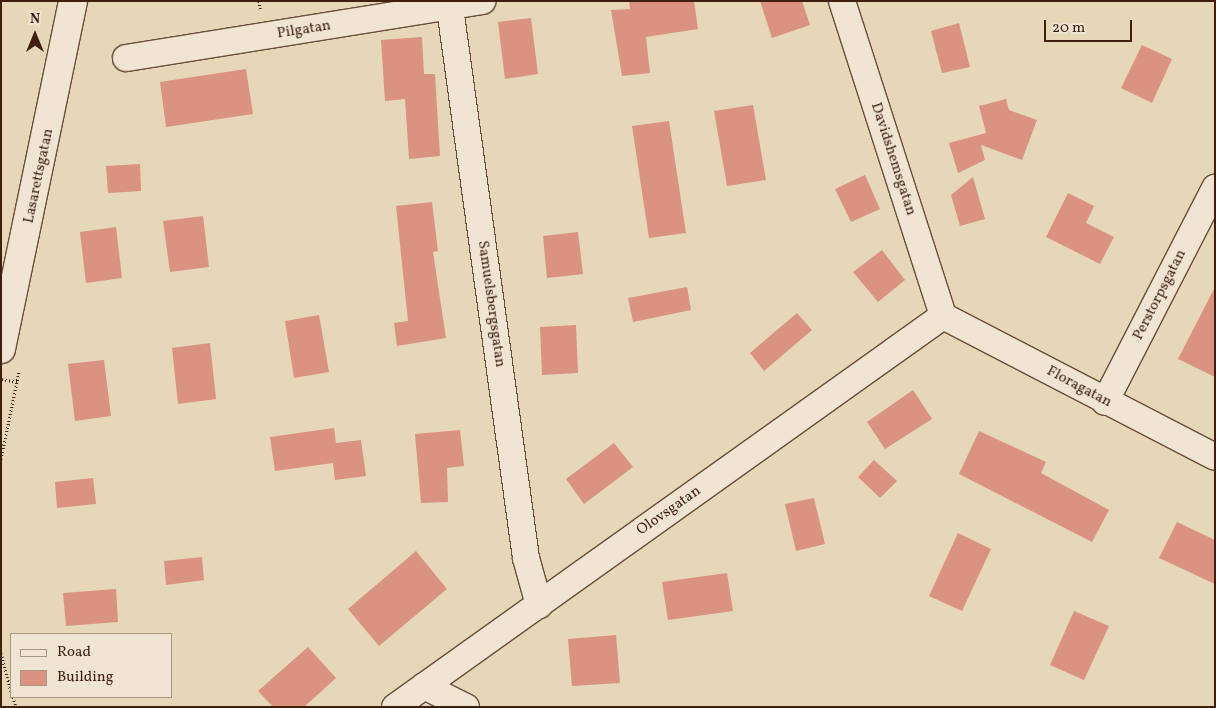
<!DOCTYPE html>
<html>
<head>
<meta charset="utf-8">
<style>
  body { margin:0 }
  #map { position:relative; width:1216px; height:708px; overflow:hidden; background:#e6d7b9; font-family:Vollkorn,serif }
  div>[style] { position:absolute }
  .building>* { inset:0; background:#d99380 }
  .path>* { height:3px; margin-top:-1.5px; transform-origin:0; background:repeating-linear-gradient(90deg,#401f0f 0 1px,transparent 0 3.5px) }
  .roads { filter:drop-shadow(1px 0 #6a4d3a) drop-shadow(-1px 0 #6a4d3a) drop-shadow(0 1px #6a4d3a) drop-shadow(0 -1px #6a4d3a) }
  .street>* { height:26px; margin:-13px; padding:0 13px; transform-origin:13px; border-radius:13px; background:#efe5d2 }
  .secondary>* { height:28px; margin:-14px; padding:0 14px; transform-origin:14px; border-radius:14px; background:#efe5d2 }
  span { translate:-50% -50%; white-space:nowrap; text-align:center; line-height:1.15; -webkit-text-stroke:4.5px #efe5d2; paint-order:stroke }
  .street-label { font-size:15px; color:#401f0f }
  .frame { position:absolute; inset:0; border:2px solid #401f0f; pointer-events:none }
  .legend { position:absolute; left:10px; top:633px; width:162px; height:65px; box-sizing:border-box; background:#efe5d2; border:1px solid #a99684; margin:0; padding:6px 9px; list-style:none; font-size:15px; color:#401f0f }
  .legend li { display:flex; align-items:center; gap:10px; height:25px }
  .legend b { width:25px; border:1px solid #a99684 }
  .north { position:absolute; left:10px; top:10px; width:50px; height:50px; -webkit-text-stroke:4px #efe5d2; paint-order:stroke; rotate:0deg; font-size:14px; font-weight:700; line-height:20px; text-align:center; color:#401f0f }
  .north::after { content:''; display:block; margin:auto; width:18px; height:22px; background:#401f0f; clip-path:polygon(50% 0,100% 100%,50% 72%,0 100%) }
  .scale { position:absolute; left:1044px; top:20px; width:88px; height:22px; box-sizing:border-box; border:2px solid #401f0f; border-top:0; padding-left:6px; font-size:15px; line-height:18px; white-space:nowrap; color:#401f0f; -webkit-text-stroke:4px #efe5d2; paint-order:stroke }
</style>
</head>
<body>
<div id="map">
  <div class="building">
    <div style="clip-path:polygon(629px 1px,694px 1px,698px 29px,646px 37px,650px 73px,622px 76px,611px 10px,630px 9px)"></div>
    <div style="clip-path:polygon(760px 1px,802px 1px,810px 25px,772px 38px)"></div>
    <div style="clip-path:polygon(531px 18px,538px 74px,505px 79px,498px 22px)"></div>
    <div style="clip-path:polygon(959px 23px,970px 67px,942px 73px,931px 31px)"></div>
    <div style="clip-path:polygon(422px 37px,424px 74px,435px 74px,440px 156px,409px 159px,405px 99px,385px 101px,381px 40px)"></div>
    <div style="clip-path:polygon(1142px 45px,1172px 59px,1152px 103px,1121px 88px)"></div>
    <div style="clip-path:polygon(246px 69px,253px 114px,166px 127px,160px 82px)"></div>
    <div style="clip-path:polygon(1006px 99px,1009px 110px,1037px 120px,1022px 160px,981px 145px,985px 160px,958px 173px,949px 143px,986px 133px,979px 106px)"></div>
    <div style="clip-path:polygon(753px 105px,766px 180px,727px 186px,714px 111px)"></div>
    <div style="clip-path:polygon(669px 121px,686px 233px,649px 238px,632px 126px)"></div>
    <div style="clip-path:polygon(140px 164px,141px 191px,108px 193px,106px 166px)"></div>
    <div style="clip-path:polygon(865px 175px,880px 209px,851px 222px,835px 189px)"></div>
    <div style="clip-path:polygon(973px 177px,985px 219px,960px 226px,951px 195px)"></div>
    <div style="clip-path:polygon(1068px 193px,1094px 206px,1086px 223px,1114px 237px,1100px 264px,1046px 237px)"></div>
    <div style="clip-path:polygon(432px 202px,438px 251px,433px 252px,446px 338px,397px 346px,394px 323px,408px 321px,396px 206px)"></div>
    <div style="clip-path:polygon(203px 216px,209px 267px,170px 272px,163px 221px)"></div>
    <div style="clip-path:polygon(116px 227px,122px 278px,86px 283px,80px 232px)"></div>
    <div style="clip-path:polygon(578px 232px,583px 274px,547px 278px,543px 236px)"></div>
    <div style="clip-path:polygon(882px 250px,905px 280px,878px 302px,853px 272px)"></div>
    <div style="clip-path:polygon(687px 287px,691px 310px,633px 322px,628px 298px)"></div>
    <div style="clip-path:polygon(1215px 287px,1215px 377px,1178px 359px)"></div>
    <div style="clip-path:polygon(797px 313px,812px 330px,764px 371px,750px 353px)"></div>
    <div style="clip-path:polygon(319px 315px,329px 372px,294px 378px,285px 321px)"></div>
    <div style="clip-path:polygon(576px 325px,578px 373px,542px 375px,540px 327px)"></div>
    <div style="clip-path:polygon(210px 343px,216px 399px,178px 404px,172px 348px)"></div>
    <div style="clip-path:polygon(104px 360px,111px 416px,75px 421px,68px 364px)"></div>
    <div style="clip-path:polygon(913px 390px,932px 419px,885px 449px,867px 422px)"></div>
    <div style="clip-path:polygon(334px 428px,336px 443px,361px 440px,366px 476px,335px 480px,333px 463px,275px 471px,270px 437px)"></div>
    <div style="clip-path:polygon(460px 430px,464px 466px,447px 468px,448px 502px,421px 503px,415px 434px)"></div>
    <div style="clip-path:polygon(979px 431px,1046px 462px,1041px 473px,1109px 510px,1092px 542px,959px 474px)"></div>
    <div style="clip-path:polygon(614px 443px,633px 467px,584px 504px,566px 479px)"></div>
    <div style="clip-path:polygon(874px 460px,897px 481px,880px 498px,858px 477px)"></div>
    <div style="clip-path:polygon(93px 478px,96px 504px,57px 508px,55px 482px)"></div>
    <div style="clip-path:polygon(814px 498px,825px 544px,796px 551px,785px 504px)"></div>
    <div style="clip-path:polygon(1177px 522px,1215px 540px,1215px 584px,1159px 558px)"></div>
    <div style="clip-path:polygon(958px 533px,991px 549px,962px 611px,929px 596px)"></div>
    <div style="clip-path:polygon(416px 551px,447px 589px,379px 646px,348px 609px)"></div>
    <div style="clip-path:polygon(202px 557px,204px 580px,166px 585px,164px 561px)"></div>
    <div style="clip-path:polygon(727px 573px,733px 611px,668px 620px,662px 582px)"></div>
    <div style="clip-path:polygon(116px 589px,118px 622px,66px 626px,63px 593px)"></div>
    <div style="clip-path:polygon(1074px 611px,1109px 626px,1084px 680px,1050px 665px)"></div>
    <div style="clip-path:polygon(616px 635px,620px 683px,572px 686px,568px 639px)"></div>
    <div style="clip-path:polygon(308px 647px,336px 678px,304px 707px,273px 707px,258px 691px)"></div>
  </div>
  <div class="path">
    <div style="left:259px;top:1px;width:8px;rotate:83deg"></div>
    <div style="left:2px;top:379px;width:15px;rotate:11deg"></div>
    <div style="left:1px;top:459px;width:90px;rotate:-78.4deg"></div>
    <div style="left:1px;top:653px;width:40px;rotate:75.6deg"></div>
    <div style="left:13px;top:697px;width:10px;rotate:73deg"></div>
  </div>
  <div class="roads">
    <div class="street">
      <div style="left:449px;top:1px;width:562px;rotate:82.13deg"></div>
      <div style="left:526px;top:558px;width:49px;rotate:74.5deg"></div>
      <div style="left:842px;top:1px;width:331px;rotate:72.2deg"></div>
      <div style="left:126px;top:58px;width:361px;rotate:-9.1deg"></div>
      <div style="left:943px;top:316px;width:306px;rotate:27.4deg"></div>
      <div style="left:1105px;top:402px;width:241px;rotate:-62.8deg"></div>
      <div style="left:424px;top:686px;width:47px;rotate:26.6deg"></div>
      <div style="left:395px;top:707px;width:673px;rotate:-35.51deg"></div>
    </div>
    <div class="secondary">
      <div style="left:1px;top:349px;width:355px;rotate:-78.3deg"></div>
    </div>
  </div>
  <div class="street-label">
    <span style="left:304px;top:30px;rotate:-9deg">Pilgatan</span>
    <span style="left:893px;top:159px;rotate:72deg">Davidshemsgatan</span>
    <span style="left:39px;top:176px;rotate:-78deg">Lasarettsgatan</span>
    <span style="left:1160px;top:295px;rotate:-63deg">Perstorpsgatan</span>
    <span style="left:491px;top:304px;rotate:82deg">Samuelsbergsgatan</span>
    <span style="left:1079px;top:387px;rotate:28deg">Floragatan</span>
    <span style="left:669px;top:511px;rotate:-35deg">Olovsgatan</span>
  </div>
  <div class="frame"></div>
  <ul class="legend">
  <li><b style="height:6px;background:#efe5d2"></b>Road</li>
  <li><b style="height:14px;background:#d99380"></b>Building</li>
  </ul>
  <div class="north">N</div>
  <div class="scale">20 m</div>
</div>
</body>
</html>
